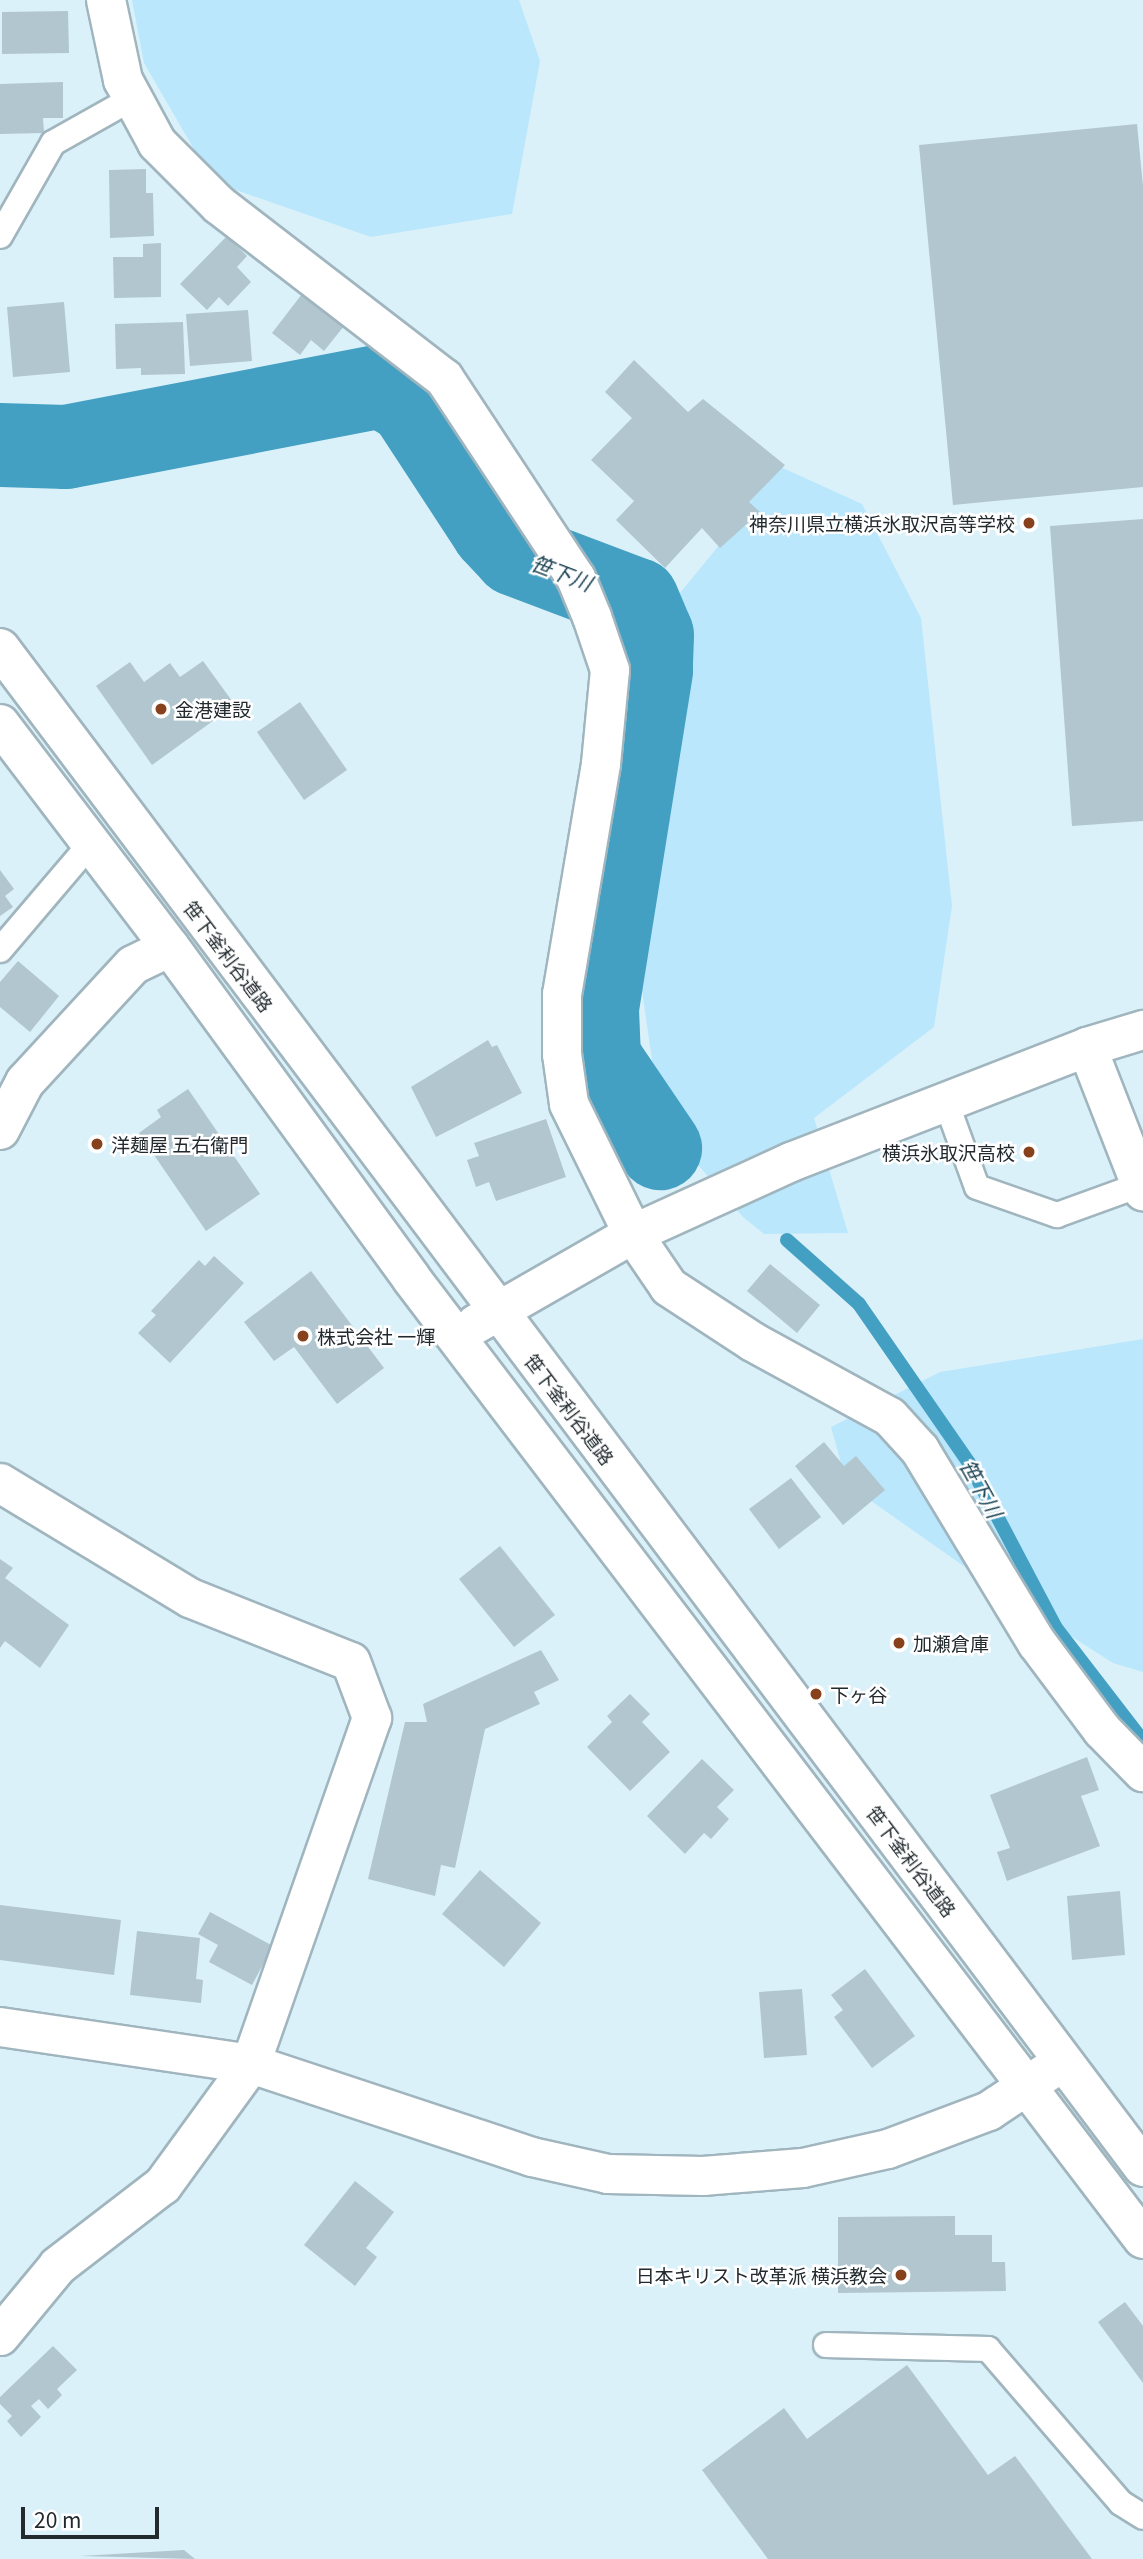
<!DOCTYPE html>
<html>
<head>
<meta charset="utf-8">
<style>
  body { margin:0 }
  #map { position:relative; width:1143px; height:2559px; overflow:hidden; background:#dbf1fa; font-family:Georgia,"Noto Sans JP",serif }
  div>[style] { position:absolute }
  .green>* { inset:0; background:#bae7fb }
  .stream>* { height:14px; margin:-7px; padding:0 7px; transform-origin:7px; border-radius:7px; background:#44a0c3 }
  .river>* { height:84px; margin:-42px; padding:0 42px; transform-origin:42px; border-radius:42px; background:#44a0c3 }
  .building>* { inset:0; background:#b1c6cf }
  .roads { filter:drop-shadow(2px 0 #a0b5be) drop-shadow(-2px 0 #a0b5be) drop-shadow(0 2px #a0b5be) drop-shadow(0 -2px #a0b5be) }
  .service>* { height:24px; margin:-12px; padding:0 12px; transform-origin:12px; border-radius:12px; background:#fff }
  .minor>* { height:38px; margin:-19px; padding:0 19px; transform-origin:19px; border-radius:19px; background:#fff }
  .tertiary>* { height:38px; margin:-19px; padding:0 19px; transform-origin:19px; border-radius:19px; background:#fff }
  .dots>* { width:19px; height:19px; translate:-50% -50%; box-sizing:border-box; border:4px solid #fff; border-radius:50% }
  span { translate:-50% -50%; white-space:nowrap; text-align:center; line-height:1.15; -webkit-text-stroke:5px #fff; paint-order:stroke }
  .poi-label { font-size:19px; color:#222a2e }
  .right { translate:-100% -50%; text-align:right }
  .left { translate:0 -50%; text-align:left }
  .street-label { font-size:19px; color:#222a2e }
  .water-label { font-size:21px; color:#1c4454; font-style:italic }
  .scale { position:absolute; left:21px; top:2507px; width:138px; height:32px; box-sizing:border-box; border:4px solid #222a2e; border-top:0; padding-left:9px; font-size:21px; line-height:24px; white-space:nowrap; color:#222a2e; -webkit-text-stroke:5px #fff; paint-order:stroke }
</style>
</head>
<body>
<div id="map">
  <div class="green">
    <div style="clip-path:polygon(132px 0,519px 0,540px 61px,512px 214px,371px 237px,213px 182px,144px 63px)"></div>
    <div style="clip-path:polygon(761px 458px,862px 504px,921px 618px,952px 906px,934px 1027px,814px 1118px,848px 1233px,764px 1234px,743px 1217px,661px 1122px,641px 984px,595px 812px,638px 644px,721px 543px)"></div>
    <div style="clip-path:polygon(1143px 1339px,1143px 1672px,1113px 1663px,985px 1581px,847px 1484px,831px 1427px,940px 1372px)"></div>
  </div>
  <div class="stream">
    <div style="left:787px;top:1240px;width:96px;rotate:41.6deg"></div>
    <div style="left:859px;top:1304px;width:193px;rotate:55.3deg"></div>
    <div style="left:969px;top:1463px;width:187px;rotate:62.2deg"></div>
    <div style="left:1056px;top:1628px;width:138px;rotate:52.4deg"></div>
    <div style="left:1140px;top:1737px;width:22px;rotate:82deg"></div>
  </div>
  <div class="river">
    <div style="left:0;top:445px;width:66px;rotate:1.7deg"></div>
    <div style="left:66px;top:447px;width:322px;rotate:-10.9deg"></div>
    <div style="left:382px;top:386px;width:33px;rotate:31deg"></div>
    <div style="left:410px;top:403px;width:152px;rotate:56.8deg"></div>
    <div style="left:493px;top:530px;width:33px;rotate:47deg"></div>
    <div style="left:515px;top:554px;width:130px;rotate:20.7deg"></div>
    <div style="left:637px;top:600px;width:38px;rotate:67deg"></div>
    <div style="left:652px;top:635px;width:36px;rotate:92deg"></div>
    <div style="left:651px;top:671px;width:343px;rotate:99.1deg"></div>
    <div style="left:597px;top:1010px;width:48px;rotate:87.6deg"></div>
    <div style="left:599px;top:1058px;width:109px;rotate:55.9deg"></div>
  </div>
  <div class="building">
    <div style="clip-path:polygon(68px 11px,69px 53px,2px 54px,2px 12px)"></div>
    <div style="clip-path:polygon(63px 82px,63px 118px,43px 118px,44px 133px,0 134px,0 84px)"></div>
    <div style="clip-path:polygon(1137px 124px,1143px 186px,1143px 487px,953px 505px,919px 145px)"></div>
    <div style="clip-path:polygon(146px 169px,146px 193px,153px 193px,154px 236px,110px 238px,109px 170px)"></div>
    <div style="clip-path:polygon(227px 236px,247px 256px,237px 267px,251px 282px,228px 306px,219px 297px,207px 310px,180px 284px)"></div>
    <div style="clip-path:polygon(161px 243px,161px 297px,114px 298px,113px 257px,143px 257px,143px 244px)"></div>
    <div style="clip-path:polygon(302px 294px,344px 326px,324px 351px,311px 340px,300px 355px,272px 333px)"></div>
    <div style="clip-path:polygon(64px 302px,70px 372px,13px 377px,7px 307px)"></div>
    <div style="clip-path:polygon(248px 310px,252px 361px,190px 366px,186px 314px)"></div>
    <div style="clip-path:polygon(183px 322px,185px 374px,141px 375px,141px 368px,116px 369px,115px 324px)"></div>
    <div style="clip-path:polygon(634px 360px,688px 412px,703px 399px,785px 465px,749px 502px,760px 512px,720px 548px,702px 528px,665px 568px,616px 520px,634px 501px,591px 460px,632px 418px,605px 392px)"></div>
    <div style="clip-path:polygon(1143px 519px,1143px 821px,1072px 826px,1050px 526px)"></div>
    <div style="clip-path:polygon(203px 661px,235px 705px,152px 765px,96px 686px,130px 662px,144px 682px,170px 663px,180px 677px)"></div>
    <div style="clip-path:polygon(300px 702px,347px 770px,304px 800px,257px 732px)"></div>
    <div style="clip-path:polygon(0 870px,14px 889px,5px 896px,13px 907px,0 916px)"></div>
    <div style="clip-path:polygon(18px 961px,59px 996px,30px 1032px,0 1007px,0 982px)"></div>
    <div style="clip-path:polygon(488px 1040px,492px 1047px,497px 1045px,522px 1093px,436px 1137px,411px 1087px)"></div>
    <div style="clip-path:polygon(188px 1089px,260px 1194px,206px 1231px,139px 1133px,161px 1117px,157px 1110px)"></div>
    <div style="clip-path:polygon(546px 1119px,566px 1177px,496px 1201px,489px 1182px,476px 1187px,467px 1160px,479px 1156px,474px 1143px)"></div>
    <div style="clip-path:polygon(214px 1256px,244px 1283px,170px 1363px,138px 1333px,156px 1315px,151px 1311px,199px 1260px,205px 1266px)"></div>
    <div style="clip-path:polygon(770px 1264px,820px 1305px,797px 1333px,747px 1291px)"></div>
    <div style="clip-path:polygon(311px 1271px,384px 1368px,337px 1404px,294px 1347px,274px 1361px,244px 1322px)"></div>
    <div style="clip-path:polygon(824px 1442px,844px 1466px,856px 1456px,885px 1490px,843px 1525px,795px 1466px)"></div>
    <div style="clip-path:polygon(791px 1478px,821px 1517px,779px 1549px,749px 1509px)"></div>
    <div style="clip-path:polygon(500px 1546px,555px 1615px,514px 1647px,459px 1579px)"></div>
    <div style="clip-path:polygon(0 1559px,13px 1568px,5px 1578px,69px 1625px,40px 1668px,5px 1641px,0 1648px)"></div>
    <div style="clip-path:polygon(541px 1650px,559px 1680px,534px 1692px,540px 1704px,485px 1729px,455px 1868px,441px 1865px,435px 1896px,368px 1879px,405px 1722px,427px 1722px,423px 1704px)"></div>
    <div style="clip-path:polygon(630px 1694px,650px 1714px,642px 1722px,670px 1752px,630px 1791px,587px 1747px,612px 1722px,607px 1716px)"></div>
    <div style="clip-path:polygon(1087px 1757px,1099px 1790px,1081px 1796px,1100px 1846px,1007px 1881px,997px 1852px,1010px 1848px,990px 1795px)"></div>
    <div style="clip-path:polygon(702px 1759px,734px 1790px,717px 1807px,729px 1819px,711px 1839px,704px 1833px,685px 1854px,647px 1816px)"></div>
    <div style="clip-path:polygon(480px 1870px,541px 1923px,504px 1967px,442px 1914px)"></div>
    <div style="clip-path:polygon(1120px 1891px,1125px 1955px,1072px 1960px,1067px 1896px)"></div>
    <div style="clip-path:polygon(0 1905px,121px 1920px,114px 1975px,0 1960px)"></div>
    <div style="clip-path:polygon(210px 1912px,273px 1946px,252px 1985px,209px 1962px,218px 1945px,198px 1934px)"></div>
    <div style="clip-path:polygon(137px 1931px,200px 1938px,196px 1979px,203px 1980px,201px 2003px,130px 1995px)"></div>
    <div style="clip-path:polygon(865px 1969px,915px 2036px,872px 2068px,834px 2017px,843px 2010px,831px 1995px)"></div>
    <div style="clip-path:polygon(802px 1989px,807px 2055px,764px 2058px,759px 1992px)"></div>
    <div style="clip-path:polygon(355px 2181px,394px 2212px,366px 2248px,377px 2257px,355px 2286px,304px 2245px)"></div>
    <div style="clip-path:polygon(955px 2216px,955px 2235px,992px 2235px,992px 2262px,1005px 2262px,1006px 2291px,838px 2293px,838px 2217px)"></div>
    <div style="clip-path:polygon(1125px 2302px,1143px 2326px,1143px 2383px,1098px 2322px)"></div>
    <div style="clip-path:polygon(53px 2346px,77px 2370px,57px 2389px,62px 2395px,48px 2409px,39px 2399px,31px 2406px,41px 2417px,21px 2437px,7px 2421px,12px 2416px,0 2404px,0 2397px)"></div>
    <div style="clip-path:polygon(907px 2365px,988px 2475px,1015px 2456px,1092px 2559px,768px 2559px,702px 2470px,784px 2408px,807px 2439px)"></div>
    <div style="clip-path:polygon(184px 2550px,195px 2559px,80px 2556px)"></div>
  </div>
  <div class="roads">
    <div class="service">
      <div style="left:0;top:236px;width:107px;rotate:-60.3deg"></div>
      <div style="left:53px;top:143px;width:92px;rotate:-29.4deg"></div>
      <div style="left:0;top:950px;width:140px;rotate:-49.6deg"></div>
      <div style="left:946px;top:1102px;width:90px;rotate:70deg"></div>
      <div style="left:977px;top:1187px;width:85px;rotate:19.3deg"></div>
      <div style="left:1057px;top:1215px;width:88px;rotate:-19.9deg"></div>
      <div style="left:826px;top:2345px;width:162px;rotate:1.4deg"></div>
      <div style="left:988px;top:2349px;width:203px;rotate:49.2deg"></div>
      <div style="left:1121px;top:2503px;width:26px;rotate:32deg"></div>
    </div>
    <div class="minor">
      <div style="left:106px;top:0;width:82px;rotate:78deg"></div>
      <div style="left:123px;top:80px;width:72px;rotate:61.6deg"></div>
      <div style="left:157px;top:143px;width:88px;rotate:45deg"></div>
      <div style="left:219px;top:205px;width:284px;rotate:37.6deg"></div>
      <div style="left:444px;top:378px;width:240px;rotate:56.6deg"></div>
      <div style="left:576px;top:578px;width:42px;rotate:67.7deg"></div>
      <div style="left:592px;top:617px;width:56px;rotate:71.2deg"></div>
      <div style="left:610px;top:670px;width:94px;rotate:95.5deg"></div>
      <div style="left:601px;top:764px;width:233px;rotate:99.6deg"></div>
      <div style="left:562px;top:994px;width:60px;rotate:90deg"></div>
      <div style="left:562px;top:1054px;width:50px;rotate:82deg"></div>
      <div style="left:569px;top:1104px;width:145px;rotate:63.8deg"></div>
      <div style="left:633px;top:1234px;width:64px;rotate:55.8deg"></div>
      <div style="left:669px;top:1287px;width:100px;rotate:33.2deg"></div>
      <div style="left:753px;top:1342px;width:156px;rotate:28.7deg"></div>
      <div style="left:890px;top:1417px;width:45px;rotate:47.7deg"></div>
      <div style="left:920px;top:1450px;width:226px;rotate:58.8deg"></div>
      <div style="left:1037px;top:1643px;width:109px;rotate:53.2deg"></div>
      <div style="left:1102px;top:1730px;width:59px;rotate:45.7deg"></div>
      <div style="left:1087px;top:1047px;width:155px;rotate:68.7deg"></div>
      <div style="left:0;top:1130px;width:54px;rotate:-62.5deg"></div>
      <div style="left:25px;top:1082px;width:159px;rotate:-47.3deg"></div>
      <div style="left:133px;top:965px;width:41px;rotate:-25.9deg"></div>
      <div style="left:0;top:1483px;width:222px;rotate:31.2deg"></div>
      <div style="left:190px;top:1598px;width:173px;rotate:21.7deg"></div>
      <div style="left:351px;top:1662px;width:60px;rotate:69.4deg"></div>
      <div style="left:372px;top:1718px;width:367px;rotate:109.3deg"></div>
      <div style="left:251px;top:2064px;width:150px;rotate:126deg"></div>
      <div style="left:163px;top:2185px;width:133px;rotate:142.4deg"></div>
      <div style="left:58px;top:2266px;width:91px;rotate:129.6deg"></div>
    </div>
    <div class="tertiary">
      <div style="left:0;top:648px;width:1901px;rotate:53.04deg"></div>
      <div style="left:0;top:724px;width:280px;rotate:52.7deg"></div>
      <div style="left:170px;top:947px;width:409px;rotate:53.9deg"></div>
      <div style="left:411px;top:1278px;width:1208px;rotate:52.7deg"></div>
      <div style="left:476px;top:1324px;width:181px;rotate:-29.8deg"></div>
      <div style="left:633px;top:1234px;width:174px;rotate:-24.5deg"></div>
      <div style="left:791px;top:1162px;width:318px;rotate:-21.2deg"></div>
      <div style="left:1087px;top:1047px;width:59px;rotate:-16.9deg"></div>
      <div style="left:0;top:2027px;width:254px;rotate:8.4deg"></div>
      <div style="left:251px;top:2064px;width:296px;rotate:18.3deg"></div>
      <div style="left:532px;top:2157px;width:78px;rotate:12.6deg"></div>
      <div style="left:608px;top:2174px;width:95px;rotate:1.2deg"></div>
      <div style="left:703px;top:2176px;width:100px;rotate:-4.6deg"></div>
      <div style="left:803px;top:2168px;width:87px;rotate:-12.6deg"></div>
      <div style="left:888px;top:2149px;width:108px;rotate:-20.6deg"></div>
      <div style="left:989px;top:2111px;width:72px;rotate:-33.7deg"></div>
    </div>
  </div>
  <div class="dots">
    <div style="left:1029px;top:523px;background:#87411c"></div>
    <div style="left:161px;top:709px;background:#87411c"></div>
    <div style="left:97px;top:1144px;background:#87411c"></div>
    <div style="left:1029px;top:1152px;background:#87411c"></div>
    <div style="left:303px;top:1336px;background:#87411c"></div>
    <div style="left:899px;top:1643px;background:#87411c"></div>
    <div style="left:816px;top:1694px;background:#87411c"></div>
    <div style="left:901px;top:2275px;background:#87411c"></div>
  </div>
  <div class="poi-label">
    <span class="right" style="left:1015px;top:523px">神奈川県立横浜氷取沢高等学校</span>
    <span class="left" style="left:175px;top:709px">金港建設</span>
    <span class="left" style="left:111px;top:1144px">洋麺屋 五右衛門</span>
    <span class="right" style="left:1015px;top:1152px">横浜氷取沢高校</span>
    <span class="left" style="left:317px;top:1336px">株式会社 一輝</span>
    <span class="left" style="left:913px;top:1643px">加瀬倉庫</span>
    <span class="left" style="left:830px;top:1694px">下ヶ谷</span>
    <span class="right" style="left:887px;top:2275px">日本キリスト改革派 横浜教会</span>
  </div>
  <div class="street-label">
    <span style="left:229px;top:956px;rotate:53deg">笹下釜利谷道路</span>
    <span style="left:570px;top:1409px;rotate:53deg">笹下釜利谷道路</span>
    <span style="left:912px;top:1861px;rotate:53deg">笹下釜利谷道路</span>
  </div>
  <div class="water-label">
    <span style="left:562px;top:572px;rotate:21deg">笹下川</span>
    <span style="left:982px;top:1488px;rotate:61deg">笹下川</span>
  </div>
  <div class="scale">20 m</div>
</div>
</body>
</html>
